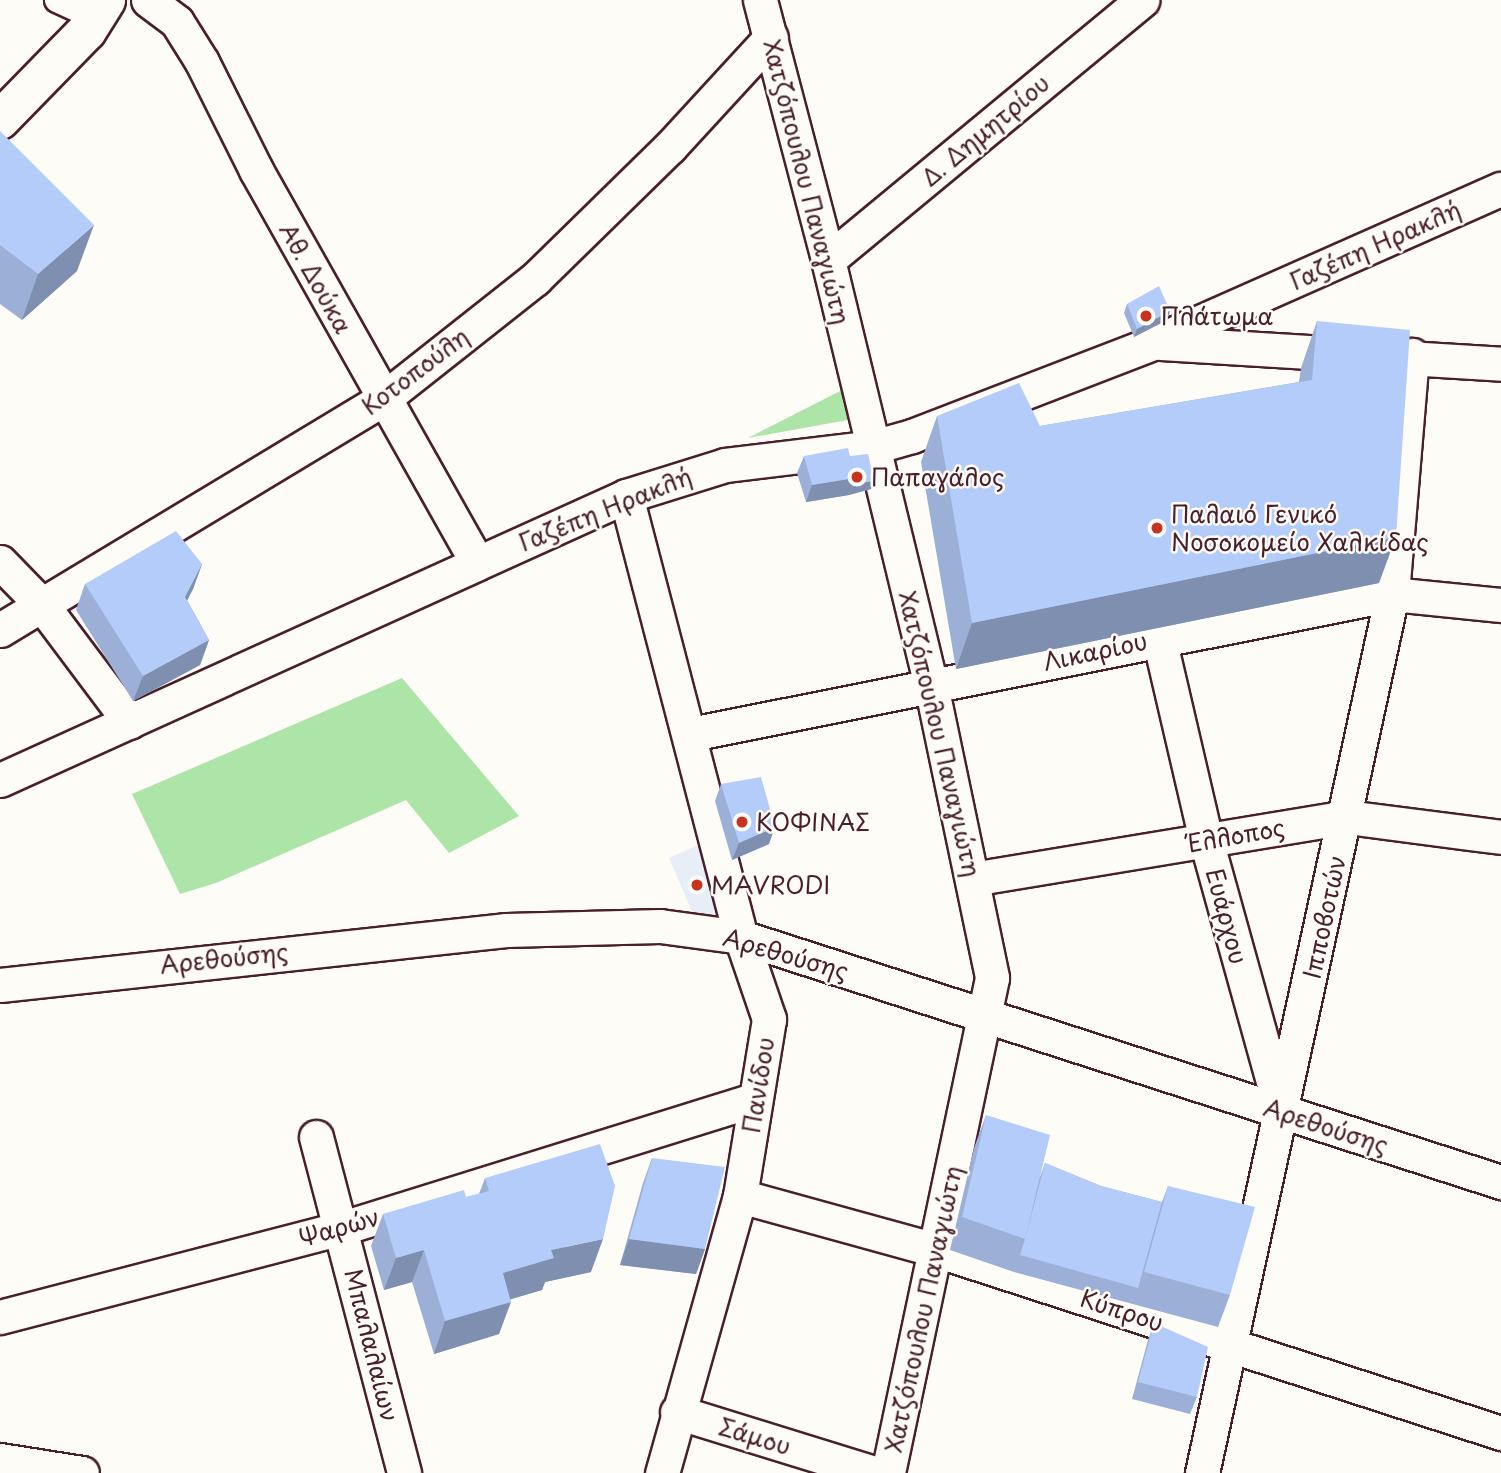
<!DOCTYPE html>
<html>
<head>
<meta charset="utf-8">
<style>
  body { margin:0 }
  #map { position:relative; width:1501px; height:1473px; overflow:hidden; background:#fdfcf7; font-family:"Playpen Sans",sans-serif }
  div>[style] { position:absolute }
  .built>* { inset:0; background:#e7eef8 }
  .green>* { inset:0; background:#ade5a8 }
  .roads { filter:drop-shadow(2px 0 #4a1f2b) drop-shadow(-2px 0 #4a1f2b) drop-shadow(0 2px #4a1f2b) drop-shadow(0 -2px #4a1f2b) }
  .pedestrian>* { height:24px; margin:-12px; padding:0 12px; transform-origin:12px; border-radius:12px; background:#fdfcf7 }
  .minor>* { height:33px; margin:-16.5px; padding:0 16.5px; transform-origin:16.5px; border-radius:16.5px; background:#fdfcf7 }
  .secondary>* { height:38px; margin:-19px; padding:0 19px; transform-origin:19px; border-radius:19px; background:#fdfcf7 }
  .wall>* { inset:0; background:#9bafd7 }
  .shaded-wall>* { inset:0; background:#7e8faf }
  .building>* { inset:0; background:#b4ccfa }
  .dots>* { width:19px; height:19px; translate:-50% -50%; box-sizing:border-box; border:4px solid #fdfcf7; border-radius:50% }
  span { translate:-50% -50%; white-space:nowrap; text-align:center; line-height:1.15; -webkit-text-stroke:5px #fdfcf7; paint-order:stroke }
  .street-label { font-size:24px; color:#4a1f2b }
  .poi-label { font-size:24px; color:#4a1f2b }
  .left { translate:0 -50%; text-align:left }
</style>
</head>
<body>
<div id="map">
  <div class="built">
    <div style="clip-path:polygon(705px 842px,720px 912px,694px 916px,669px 858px)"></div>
  </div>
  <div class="green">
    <div style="clip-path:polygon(846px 388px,848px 420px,748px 438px)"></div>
    <div style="clip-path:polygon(402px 678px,519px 816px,449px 853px,406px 800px,216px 883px,180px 894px,132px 794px)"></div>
  </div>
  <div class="roads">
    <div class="pedestrian">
      <div style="left:57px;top:0;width:43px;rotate:24.8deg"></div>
    </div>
    <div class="minor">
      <div style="left:148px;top:0;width:36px;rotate:37deg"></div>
      <div style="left:177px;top:22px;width:47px;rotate:58deg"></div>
      <div style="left:202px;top:62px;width:121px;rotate:63.4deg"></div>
      <div style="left:256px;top:170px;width:451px;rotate:60.6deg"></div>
      <div style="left:760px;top:0;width:269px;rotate:75.3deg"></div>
      <div style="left:828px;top:260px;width:437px;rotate:76.4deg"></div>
      <div style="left:931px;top:685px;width:299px;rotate:78.2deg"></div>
      <div style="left:992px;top:978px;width:506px;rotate:101.87deg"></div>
      <div style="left:828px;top:260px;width:408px;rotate:-39.6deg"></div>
      <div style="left:1161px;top:343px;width:341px;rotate:3.5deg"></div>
      <div style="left:626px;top:496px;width:456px;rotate:75.4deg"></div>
      <div style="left:741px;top:937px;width:87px;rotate:71.1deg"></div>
      <div style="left:769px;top:1019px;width:179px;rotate:99.3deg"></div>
      <div style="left:740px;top:1196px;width:288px;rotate:105.7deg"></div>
      <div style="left:0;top:562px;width:60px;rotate:45.7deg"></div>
      <div style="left:42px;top:605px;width:146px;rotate:53.1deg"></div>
      <div style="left:0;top:630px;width:447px;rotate:-31.1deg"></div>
      <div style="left:383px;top:399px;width:194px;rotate:-38.3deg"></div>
      <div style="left:535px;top:279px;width:189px;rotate:-44.4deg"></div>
      <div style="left:670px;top:147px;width:149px;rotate:-47.4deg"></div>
      <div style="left:1159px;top:638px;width:207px;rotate:76.9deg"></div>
      <div style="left:1206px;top:840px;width:277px;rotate:74.5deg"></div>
      <div style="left:691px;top:734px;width:715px;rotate:-11.29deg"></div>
      <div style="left:1392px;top:594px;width:110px;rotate:5.8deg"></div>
      <div style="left:0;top:780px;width:687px;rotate:-24.4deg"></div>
      <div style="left:626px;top:496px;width:104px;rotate:-17.4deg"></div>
      <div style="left:725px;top:465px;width:149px;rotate:-6.9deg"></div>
      <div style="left:873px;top:447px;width:41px;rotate:-15.8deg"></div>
      <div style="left:912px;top:436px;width:261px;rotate:-21.1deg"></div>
      <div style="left:1155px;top:342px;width:378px;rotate:-23.9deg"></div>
      <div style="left:972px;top:879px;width:380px;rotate:-9.4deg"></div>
      <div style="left:1347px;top:817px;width:155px;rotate:7.4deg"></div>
      <div style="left:0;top:985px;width:509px;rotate:-6.2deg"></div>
      <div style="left:506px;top:930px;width:154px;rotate:-1.5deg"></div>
      <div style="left:660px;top:926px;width:82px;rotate:7.7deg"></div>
      <div style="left:741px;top:937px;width:799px;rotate:17.87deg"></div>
      <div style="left:316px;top:1137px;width:347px;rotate:75.3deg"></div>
      <div style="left:740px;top:1196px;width:203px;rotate:15.4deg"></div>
      <div style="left:936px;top:1250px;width:594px;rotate:17.95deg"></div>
      <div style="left:0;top:1317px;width:353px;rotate:-14.6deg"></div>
      <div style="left:342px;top:1228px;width:431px;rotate:-17.3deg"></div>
      <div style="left:677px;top:1412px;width:206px;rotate:17.2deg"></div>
      <div style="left:0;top:1460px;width:83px;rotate:9deg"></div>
      <div style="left:1202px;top:1473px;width:899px;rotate:-77.8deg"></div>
      <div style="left:1392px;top:594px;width:240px;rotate:-85.2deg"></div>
    </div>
    <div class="secondary">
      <div style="left:0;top:120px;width:124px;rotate:-45.7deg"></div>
      <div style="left:87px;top:31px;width:36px;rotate:-58deg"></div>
    </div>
  </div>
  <div class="wall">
    <div style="clip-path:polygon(0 131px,77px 271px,22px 320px,0 304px)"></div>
    <div style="clip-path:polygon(1127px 304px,1170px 311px,1167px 320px,1134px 337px,1124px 313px)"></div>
    <div style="clip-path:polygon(1317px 321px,1379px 583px,956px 669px,921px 462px,937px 416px,1040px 426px,1299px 382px,1301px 368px)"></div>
    <div style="clip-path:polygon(804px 456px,850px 456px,871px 489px,849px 495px,806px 502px,797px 473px)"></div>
    <div style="clip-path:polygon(202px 564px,193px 589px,187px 600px,209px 640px,200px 665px,133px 701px,76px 610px,85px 584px)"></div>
    <div style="clip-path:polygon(721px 784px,769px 844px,732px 860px,715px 801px)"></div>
    <div style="clip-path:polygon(986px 1115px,1040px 1177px,1045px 1163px,1101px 1186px,1162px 1202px,1168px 1186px,1230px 1295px,1218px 1327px,1014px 1272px,950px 1250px,974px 1148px)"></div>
    <div style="clip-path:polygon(652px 1158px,705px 1249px,696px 1274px,620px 1265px,643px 1183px)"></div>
    <div style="clip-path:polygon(485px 1178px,591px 1272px,545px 1282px,542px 1290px,511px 1299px,499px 1334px,434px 1354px,412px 1282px,384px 1290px,371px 1246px,383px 1214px,466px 1197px,479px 1194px)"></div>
    <div style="clip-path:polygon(1154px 1323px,1197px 1397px,1190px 1414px,1132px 1399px,1148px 1340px)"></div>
  </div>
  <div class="shaded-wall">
    <div style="clip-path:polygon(94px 225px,77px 271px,22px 320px,38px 274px)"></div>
    <div style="clip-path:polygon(1170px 311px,1167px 320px,1134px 337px,1137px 329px)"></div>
    <div style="clip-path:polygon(855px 478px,849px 495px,806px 502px,812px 485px)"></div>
    <div style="clip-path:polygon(874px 480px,871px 489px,849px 495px,852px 486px)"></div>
    <div style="clip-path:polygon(1396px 537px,1379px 583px,956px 669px,972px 623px)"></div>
    <div style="clip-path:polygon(202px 564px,193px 589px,176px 622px,185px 597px)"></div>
    <div style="clip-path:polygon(209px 640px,200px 665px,133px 701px,143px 676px)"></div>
    <div style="clip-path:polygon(775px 827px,769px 844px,732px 860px,739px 843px)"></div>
    <div style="clip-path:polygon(603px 1239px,591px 1272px,545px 1282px,542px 1290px,491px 1305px,503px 1273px,551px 1250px)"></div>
    <div style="clip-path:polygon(629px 1239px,705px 1249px,696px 1274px,620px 1265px)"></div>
    <div style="clip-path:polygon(424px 1250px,412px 1282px,384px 1290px,396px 1258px)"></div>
    <div style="clip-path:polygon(511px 1302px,499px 1334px,434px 1354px,445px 1321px)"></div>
  </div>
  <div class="building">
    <div style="clip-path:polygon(0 131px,94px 225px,38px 274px,0 245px)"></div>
    <div style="clip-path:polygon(1159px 286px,1170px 311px,1137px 329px,1127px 304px)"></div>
    <div style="clip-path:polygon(1317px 321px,1410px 330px,1396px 537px,972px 623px,937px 416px,1019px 383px,1040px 426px,1312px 380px)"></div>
    <div style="clip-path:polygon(848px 448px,855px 478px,812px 485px,804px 456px)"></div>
    <div style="clip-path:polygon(868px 454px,874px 480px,852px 486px,855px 478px,850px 456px)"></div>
    <div style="clip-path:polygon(176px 531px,202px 564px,185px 597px,209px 640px,143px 676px,85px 584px)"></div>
    <div style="clip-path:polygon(761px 777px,775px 827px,739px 843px,721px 784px)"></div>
    <div style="clip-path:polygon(986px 1115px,1050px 1135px,1025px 1239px,962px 1217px)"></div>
    <div style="clip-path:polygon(600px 1144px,615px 1186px,603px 1239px,551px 1250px,554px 1258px,503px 1273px,511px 1302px,445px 1321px,424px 1250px,396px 1258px,383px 1214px,464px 1190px,466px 1197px,489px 1191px,485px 1178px)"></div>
    <div style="clip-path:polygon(652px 1158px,725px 1167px,705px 1249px,629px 1239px)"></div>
    <div style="clip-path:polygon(1045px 1163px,1101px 1186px,1162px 1202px,1138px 1288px,1020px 1255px,1025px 1239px)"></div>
    <div style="clip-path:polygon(1168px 1186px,1255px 1207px,1230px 1295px,1144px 1272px)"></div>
    <div style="clip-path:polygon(1154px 1323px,1208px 1347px,1197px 1397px,1138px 1382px)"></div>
  </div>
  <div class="dots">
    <div style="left:1146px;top:316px;background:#c8321e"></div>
    <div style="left:857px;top:477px;background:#c8321e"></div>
    <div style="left:1157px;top:528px;background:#c8321e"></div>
    <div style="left:742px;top:822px;background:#c8321e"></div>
    <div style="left:697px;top:885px;background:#c8321e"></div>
  </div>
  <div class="street-label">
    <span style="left:985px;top:130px;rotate:-40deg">Δ. Δημητρίου</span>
    <span style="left:807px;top:182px;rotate:76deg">Χατζόπουλου Παναγιώτη</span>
    <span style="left:1375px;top:245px;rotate:-24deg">Γαζέπη Ηρακλή</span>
    <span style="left:316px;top:278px;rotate:61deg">Αθ. Δούκα</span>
    <span style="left:415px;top:371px;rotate:-37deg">Κοτοπούλη</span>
    <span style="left:605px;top:509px;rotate:-22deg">Γαζέπη Ηρακλή</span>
    <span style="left:1095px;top:651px;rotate:-12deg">Λικαρίου</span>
    <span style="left:940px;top:734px;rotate:77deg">Χατζόπουλου Παναγιώτη</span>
    <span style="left:1236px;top:835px;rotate:-10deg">Έλλοπος</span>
    <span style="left:1227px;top:916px;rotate:75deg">Ευάρχου</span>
    <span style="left:1324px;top:917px;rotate:-78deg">Ιπποβοτών</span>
    <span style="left:786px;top:954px;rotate:16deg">Αρεθούσης</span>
    <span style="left:224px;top:958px;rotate:-6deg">Αρεθούσης</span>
    <span style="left:758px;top:1085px;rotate:-81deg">Πανίδου</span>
    <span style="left:1326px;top:1126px;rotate:18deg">Αρεθούσης</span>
    <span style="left:339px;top:1227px;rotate:-16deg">Ψαρών</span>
    <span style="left:923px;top:1309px;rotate:-78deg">Χατζόπουλου Παναγιώτη</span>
    <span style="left:1122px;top:1310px;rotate:18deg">Κύπρου</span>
    <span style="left:372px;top:1345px;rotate:76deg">Μπαλαλαίων</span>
    <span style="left:755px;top:1436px;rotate:17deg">Σάμου</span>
  </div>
  <div class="poi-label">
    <span class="left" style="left:1160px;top:316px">Πλάτωμα</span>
    <span class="left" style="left:871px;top:477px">Παπαγάλος</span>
    <span class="left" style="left:1171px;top:528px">Παλαιό Γενικό<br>Νοσοκομείο Χαλκίδας</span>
    <span class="left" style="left:756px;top:822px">ΚΟΦΙΝΑΣ</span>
    <span class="left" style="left:711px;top:885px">MAVRODI</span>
  </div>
</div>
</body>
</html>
